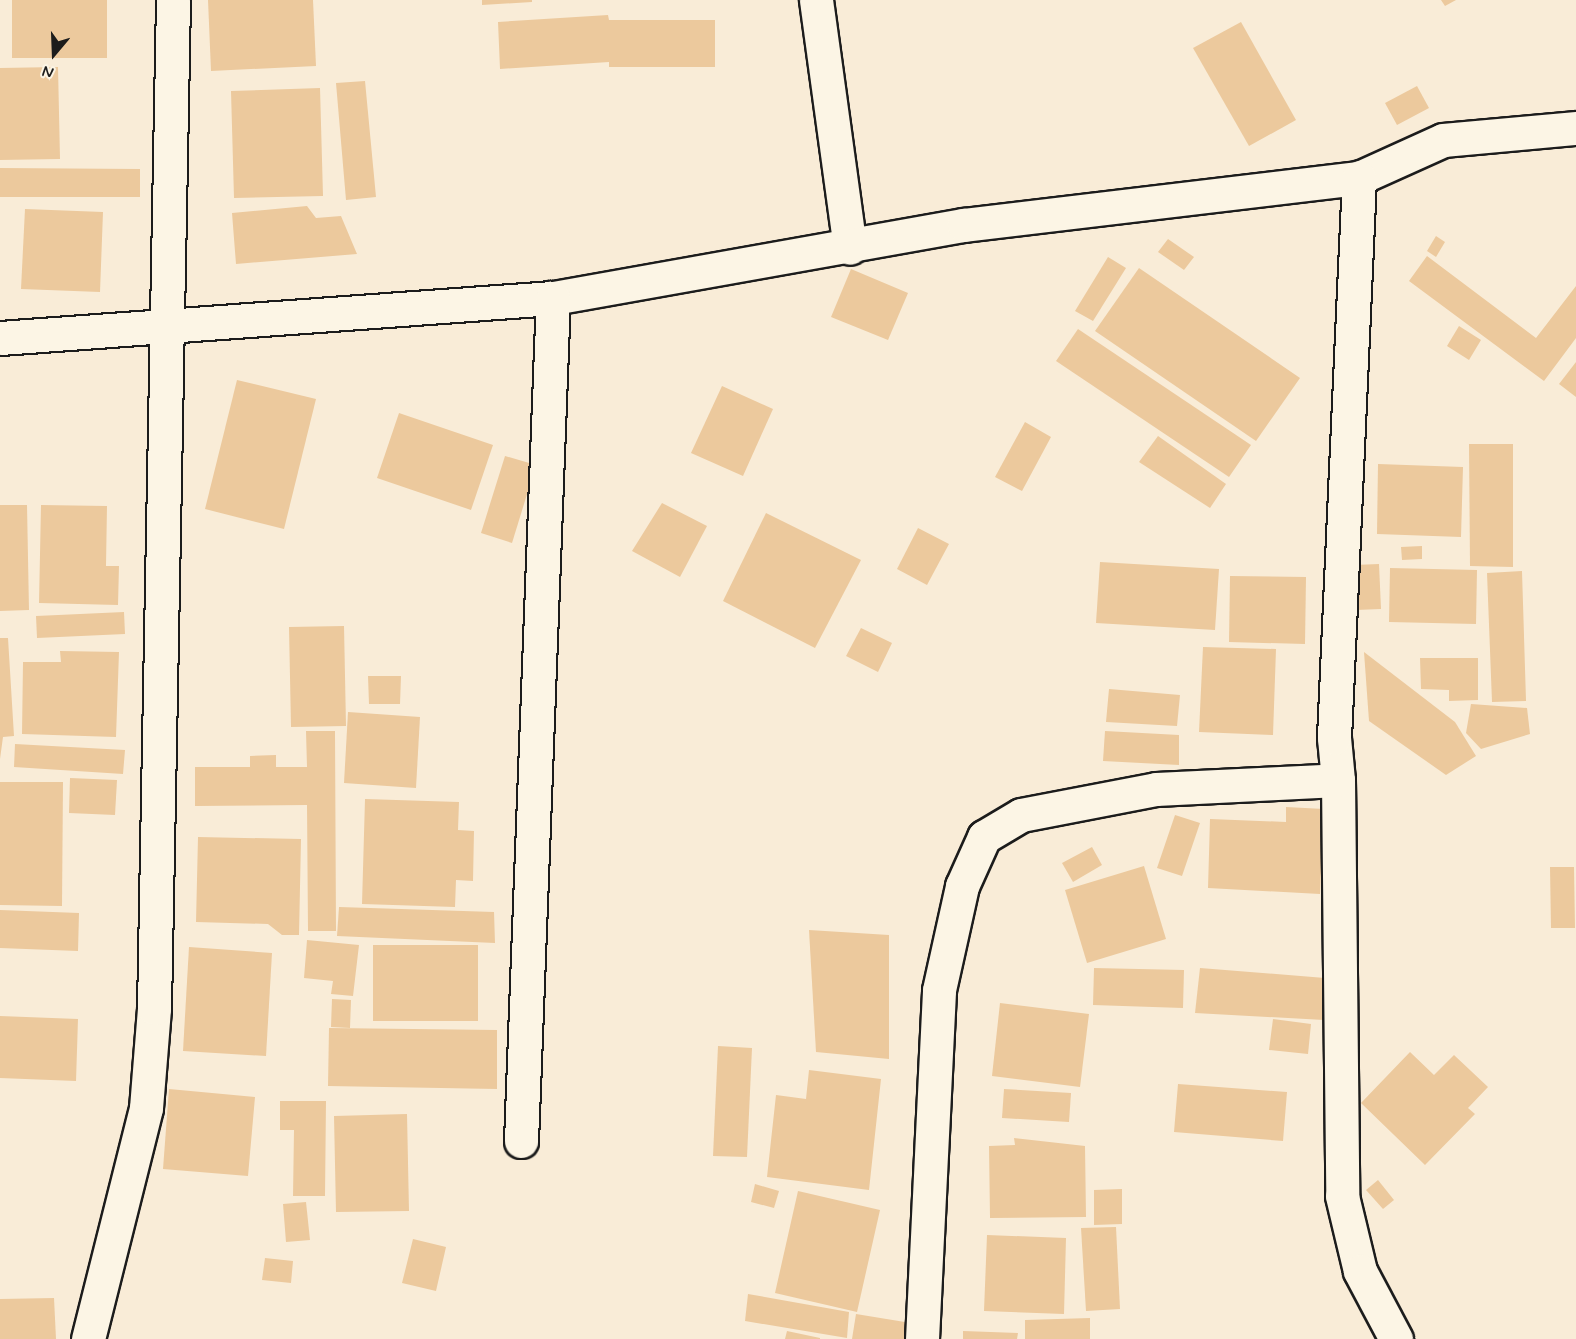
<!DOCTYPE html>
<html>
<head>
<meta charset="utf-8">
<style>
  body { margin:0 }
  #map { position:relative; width:1576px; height:1339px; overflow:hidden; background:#f9ecd7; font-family:Mynerve,sans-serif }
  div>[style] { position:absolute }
  .building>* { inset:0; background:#ecc99d }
  .roads { filter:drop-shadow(2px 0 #1c1c1c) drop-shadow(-2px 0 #1c1c1c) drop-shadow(0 2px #1c1c1c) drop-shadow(0 -2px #1c1c1c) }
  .minor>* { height:33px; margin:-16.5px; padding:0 16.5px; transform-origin:16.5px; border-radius:16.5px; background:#fcf5e5 }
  span { translate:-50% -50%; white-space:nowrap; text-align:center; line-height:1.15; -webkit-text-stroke:4.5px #fcf5e5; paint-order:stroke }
  .north { position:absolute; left:24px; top:24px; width:60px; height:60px; -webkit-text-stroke:4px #fcf5e5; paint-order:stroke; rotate:199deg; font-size:16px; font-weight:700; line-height:24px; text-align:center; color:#1c1c1c }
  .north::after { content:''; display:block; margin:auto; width:21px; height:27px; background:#1c1c1c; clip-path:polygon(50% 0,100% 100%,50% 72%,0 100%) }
</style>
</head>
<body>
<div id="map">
  <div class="building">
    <div style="clip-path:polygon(12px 0,107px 0,107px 58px,12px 58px)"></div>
    <div style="clip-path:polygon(208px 0,313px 0,316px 66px,211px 71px)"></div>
    <div style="clip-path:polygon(482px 0,532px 0,532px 2px,482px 5px)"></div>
    <div style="clip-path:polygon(1441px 0,1456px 0,1445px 6px)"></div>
    <div style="clip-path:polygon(608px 15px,609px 20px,715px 20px,715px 67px,609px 67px,609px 62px,500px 69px,498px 22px)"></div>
    <div style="clip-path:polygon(1241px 22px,1296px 120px,1249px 146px,1193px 48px)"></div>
    <div style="clip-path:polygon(58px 67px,60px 159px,0 160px,0 68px)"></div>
    <div style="clip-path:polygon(365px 81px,376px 197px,346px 200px,336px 83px)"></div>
    <div style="clip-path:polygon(1417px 86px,1429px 108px,1397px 125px,1385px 103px)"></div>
    <div style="clip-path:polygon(320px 88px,323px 196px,234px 198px,231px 91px)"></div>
    <div style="clip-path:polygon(0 168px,140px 169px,140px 197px,0 197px)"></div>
    <div style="clip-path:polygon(307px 206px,316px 218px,341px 216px,357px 254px,236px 264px,232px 213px)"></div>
    <div style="clip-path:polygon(25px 209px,103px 212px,100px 292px,21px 289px)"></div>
    <div style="clip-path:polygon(1436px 236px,1445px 242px,1436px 257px,1427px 251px)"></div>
    <div style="clip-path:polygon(1168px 239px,1194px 257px,1184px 270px,1158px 252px)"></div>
    <div style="clip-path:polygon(1427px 256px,1536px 338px,1576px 286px,1576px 338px,1544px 381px,1409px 281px)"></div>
    <div style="clip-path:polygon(1108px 257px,1126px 268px,1093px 321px,1075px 311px)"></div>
    <div style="clip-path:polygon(1139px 268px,1300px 378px,1256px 441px,1095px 331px)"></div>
    <div style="clip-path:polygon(851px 269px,908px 293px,888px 340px,831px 317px)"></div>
    <div style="clip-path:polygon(1459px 326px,1481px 340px,1469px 360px,1447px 346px)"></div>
    <div style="clip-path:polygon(1078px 329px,1251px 445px,1229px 477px,1056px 361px)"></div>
    <div style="clip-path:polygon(1576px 362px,1576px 397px,1559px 384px)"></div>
    <div style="clip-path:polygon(237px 380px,316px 399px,284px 529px,205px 509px)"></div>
    <div style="clip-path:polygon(722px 386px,773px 409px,743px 476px,691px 453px)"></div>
    <div style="clip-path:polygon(399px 413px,493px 445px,471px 510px,377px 478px)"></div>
    <div style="clip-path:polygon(1025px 422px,1051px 437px,1022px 491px,995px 477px)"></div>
    <div style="clip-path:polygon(1158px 436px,1226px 484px,1210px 508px,1139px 462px)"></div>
    <div style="clip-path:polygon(1469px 444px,1513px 444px,1513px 567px,1470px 566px)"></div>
    <div style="clip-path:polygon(505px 456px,536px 465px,512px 543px,481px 533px)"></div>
    <div style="clip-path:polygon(1378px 464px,1463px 467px,1461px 537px,1377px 534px)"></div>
    <div style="clip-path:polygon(662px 503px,707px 526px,680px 577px,632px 551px)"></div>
    <div style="clip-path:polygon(0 505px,27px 505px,29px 610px,0 611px)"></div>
    <div style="clip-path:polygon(41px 505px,107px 506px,106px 566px,119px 566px,118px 605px,39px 603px)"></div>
    <div style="clip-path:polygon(766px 513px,861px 560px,815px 648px,723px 601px)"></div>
    <div style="clip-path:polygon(918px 528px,949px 544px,927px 585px,897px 569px)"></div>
    <div style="clip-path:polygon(1422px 546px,1422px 559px,1402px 560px,1401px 547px)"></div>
    <div style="clip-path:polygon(1100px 562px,1219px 569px,1215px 630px,1096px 623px)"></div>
    <div style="clip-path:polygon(1379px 564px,1381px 609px,1356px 610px,1354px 565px)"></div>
    <div style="clip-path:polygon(1390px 568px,1477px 570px,1476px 624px,1389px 622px)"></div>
    <div style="clip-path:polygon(1522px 571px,1526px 701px,1492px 702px,1487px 573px)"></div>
    <div style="clip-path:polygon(1230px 576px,1306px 577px,1305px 644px,1229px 642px)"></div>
    <div style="clip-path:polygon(124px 612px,125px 634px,37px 638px,36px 616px)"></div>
    <div style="clip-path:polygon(344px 626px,346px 726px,291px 727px,289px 627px)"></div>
    <div style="clip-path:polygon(861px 628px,892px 643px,878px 672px,846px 656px)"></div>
    <div style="clip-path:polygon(0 638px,8px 638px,14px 736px,3px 737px,0 759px)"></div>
    <div style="clip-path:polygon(1203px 647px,1276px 649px,1273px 735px,1199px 732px)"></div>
    <div style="clip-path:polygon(60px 651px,119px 652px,116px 737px,22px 734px,23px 662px,61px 662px)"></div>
    <div style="clip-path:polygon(1364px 652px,1455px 722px,1476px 756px,1446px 775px,1369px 721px)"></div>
    <div style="clip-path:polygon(1420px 658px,1478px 658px,1478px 700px,1449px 701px,1449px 690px,1421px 689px)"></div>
    <div style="clip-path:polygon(368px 676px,401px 676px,400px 704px,369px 704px)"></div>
    <div style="clip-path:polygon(1109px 689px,1180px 695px,1177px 726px,1106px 722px)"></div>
    <div style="clip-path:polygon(1471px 704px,1527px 708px,1530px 734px,1481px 749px,1466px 733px)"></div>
    <div style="clip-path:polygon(348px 712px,420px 717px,416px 788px,344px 783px)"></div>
    <div style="clip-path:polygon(306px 731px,335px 731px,336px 931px,308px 931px,307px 805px,195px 806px,195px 767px,250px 767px,250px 756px,276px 755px,276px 767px,307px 767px)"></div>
    <div style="clip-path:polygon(1105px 731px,1179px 735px,1179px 765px,1103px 761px)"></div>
    <div style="clip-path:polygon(15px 744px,125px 750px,123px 774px,14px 767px)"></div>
    <div style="clip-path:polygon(70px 778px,117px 780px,115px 815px,69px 813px)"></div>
    <div style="clip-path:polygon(0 782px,63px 782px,62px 906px,0 905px)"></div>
    <div style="clip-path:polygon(365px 799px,459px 802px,458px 830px,474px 831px,473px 881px,456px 880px,455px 907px,362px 904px)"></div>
    <div style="clip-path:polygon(1286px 807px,1324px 809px,1320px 894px,1208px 888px,1210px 819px,1286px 822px)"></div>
    <div style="clip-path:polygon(1175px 815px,1200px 823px,1182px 876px,1157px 868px)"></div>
    <div style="clip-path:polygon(198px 837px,301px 839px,299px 935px,282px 935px,268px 924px,196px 922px)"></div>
    <div style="clip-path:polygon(1092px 847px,1102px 865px,1073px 882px,1062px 863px)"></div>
    <div style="clip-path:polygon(1144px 866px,1166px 939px,1087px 963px,1065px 890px)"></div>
    <div style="clip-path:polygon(1550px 867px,1574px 867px,1575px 928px,1551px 928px)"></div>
    <div style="clip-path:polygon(339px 907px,494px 912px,495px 943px,337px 936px)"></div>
    <div style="clip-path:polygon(0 910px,79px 913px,78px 951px,0 948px)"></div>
    <div style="clip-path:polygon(809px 930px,889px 935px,889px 1059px,816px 1052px)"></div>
    <div style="clip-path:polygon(307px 940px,359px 945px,353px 996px,331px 994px,333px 981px,304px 978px)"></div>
    <div style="clip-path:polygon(373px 945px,478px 945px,478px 1021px,373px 1021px)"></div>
    <div style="clip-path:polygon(189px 947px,272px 953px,266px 1056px,183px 1051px)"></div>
    <div style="clip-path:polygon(1094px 968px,1184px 970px,1183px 1008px,1093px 1005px)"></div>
    <div style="clip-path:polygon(1200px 968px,1325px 978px,1324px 1020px,1195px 1013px)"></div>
    <div style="clip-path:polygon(332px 999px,351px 1000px,350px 1028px,331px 1027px)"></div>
    <div style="clip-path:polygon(1000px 1003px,1089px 1014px,1080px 1087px,992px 1076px)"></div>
    <div style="clip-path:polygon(0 1016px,78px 1019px,76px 1081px,0 1078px)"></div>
    <div style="clip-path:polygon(1273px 1019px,1311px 1024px,1308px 1054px,1269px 1050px)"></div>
    <div style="clip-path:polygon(329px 1028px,497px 1030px,497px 1089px,328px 1086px)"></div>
    <div style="clip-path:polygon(718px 1046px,752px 1048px,747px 1157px,713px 1156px)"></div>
    <div style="clip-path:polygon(1410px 1052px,1434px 1075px,1454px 1055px,1488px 1087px,1468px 1108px,1475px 1114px,1425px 1165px,1361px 1103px)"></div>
    <div style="clip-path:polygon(809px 1070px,881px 1079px,869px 1190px,767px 1177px,776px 1095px,806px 1099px)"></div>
    <div style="clip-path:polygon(1178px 1084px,1287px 1092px,1283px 1141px,1174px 1132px)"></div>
    <div style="clip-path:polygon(169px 1089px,255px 1097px,248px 1176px,163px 1169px)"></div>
    <div style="clip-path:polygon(1004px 1089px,1071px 1093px,1069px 1122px,1002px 1118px)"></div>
    <div style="clip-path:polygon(280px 1101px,326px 1101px,325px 1196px,293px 1196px,294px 1130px,280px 1130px)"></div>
    <div style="clip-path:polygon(407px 1114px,409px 1211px,336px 1212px,334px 1116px)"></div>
    <div style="clip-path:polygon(1014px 1138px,1085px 1146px,1086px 1217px,990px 1218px,989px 1146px,1015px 1145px)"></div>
    <div style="clip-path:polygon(1378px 1180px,1394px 1200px,1383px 1209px,1366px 1190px)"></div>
    <div style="clip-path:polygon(755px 1184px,779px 1191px,774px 1208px,751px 1202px)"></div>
    <div style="clip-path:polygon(1122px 1189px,1122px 1224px,1094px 1225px,1094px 1190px)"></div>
    <div style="clip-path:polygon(798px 1191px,880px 1210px,857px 1312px,775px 1293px)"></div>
    <div style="clip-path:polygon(306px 1202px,310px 1240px,286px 1242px,283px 1204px)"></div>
    <div style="clip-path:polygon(1116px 1227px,1120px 1309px,1086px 1311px,1081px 1228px)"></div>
    <div style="clip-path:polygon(987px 1235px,1066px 1238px,1064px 1314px,984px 1311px)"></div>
    <div style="clip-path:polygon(413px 1239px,446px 1247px,436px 1291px,402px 1283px)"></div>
    <div style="clip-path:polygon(265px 1258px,293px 1261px,291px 1283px,262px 1280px)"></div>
    <div style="clip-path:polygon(748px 1294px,849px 1312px,847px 1338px,745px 1321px)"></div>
    <div style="clip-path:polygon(54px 1298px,56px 1339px,0 1339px,0 1299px)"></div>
    <div style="clip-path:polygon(856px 1314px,917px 1324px,915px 1339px,852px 1339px)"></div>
    <div style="clip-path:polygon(1090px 1318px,1090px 1339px,1025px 1339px,1025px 1320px)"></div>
    <div style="clip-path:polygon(787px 1331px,820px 1338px,820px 1339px,785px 1339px)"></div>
    <div style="clip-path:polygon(963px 1331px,1018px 1333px,1017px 1339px,963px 1339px)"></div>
  </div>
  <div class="roads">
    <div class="minor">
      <div style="left:816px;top:0;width:250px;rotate:82.2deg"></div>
      <div style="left:0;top:338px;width:554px;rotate:-4.14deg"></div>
      <div style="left:553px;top:298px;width:417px;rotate:-10.1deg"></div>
      <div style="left:964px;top:225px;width:398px;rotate:-6.8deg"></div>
      <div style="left:1359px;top:178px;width:92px;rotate:-24.3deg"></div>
      <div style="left:1443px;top:140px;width:134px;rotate:-5.2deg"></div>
      <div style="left:1338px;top:780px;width:416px;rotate:89.4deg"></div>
      <div style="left:1342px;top:1196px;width:77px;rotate:76.5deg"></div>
      <div style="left:1360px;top:1271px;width:77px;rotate:62.1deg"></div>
      <div style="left:521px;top:1141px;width:844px;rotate:-87.83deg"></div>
      <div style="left:88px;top:1339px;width:238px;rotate:-75.9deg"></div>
      <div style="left:146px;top:1108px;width:100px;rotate:-85.4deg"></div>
      <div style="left:154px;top:1008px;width:1008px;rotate:-88.92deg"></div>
      <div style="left:922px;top:1339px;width:349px;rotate:-87.2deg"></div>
      <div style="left:939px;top:990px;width:107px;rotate:-77.5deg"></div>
      <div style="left:962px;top:886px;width:54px;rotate:-65.8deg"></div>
      <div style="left:984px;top:837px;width:43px;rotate:-30.7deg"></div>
      <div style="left:1021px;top:815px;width:137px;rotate:-10.9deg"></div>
      <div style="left:1156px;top:789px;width:182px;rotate:-2.8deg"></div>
      <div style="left:1338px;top:780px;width:42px;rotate:-95.4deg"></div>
      <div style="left:1334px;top:738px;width:561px;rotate:-87.44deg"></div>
    </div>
  </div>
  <div class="north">N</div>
</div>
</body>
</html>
